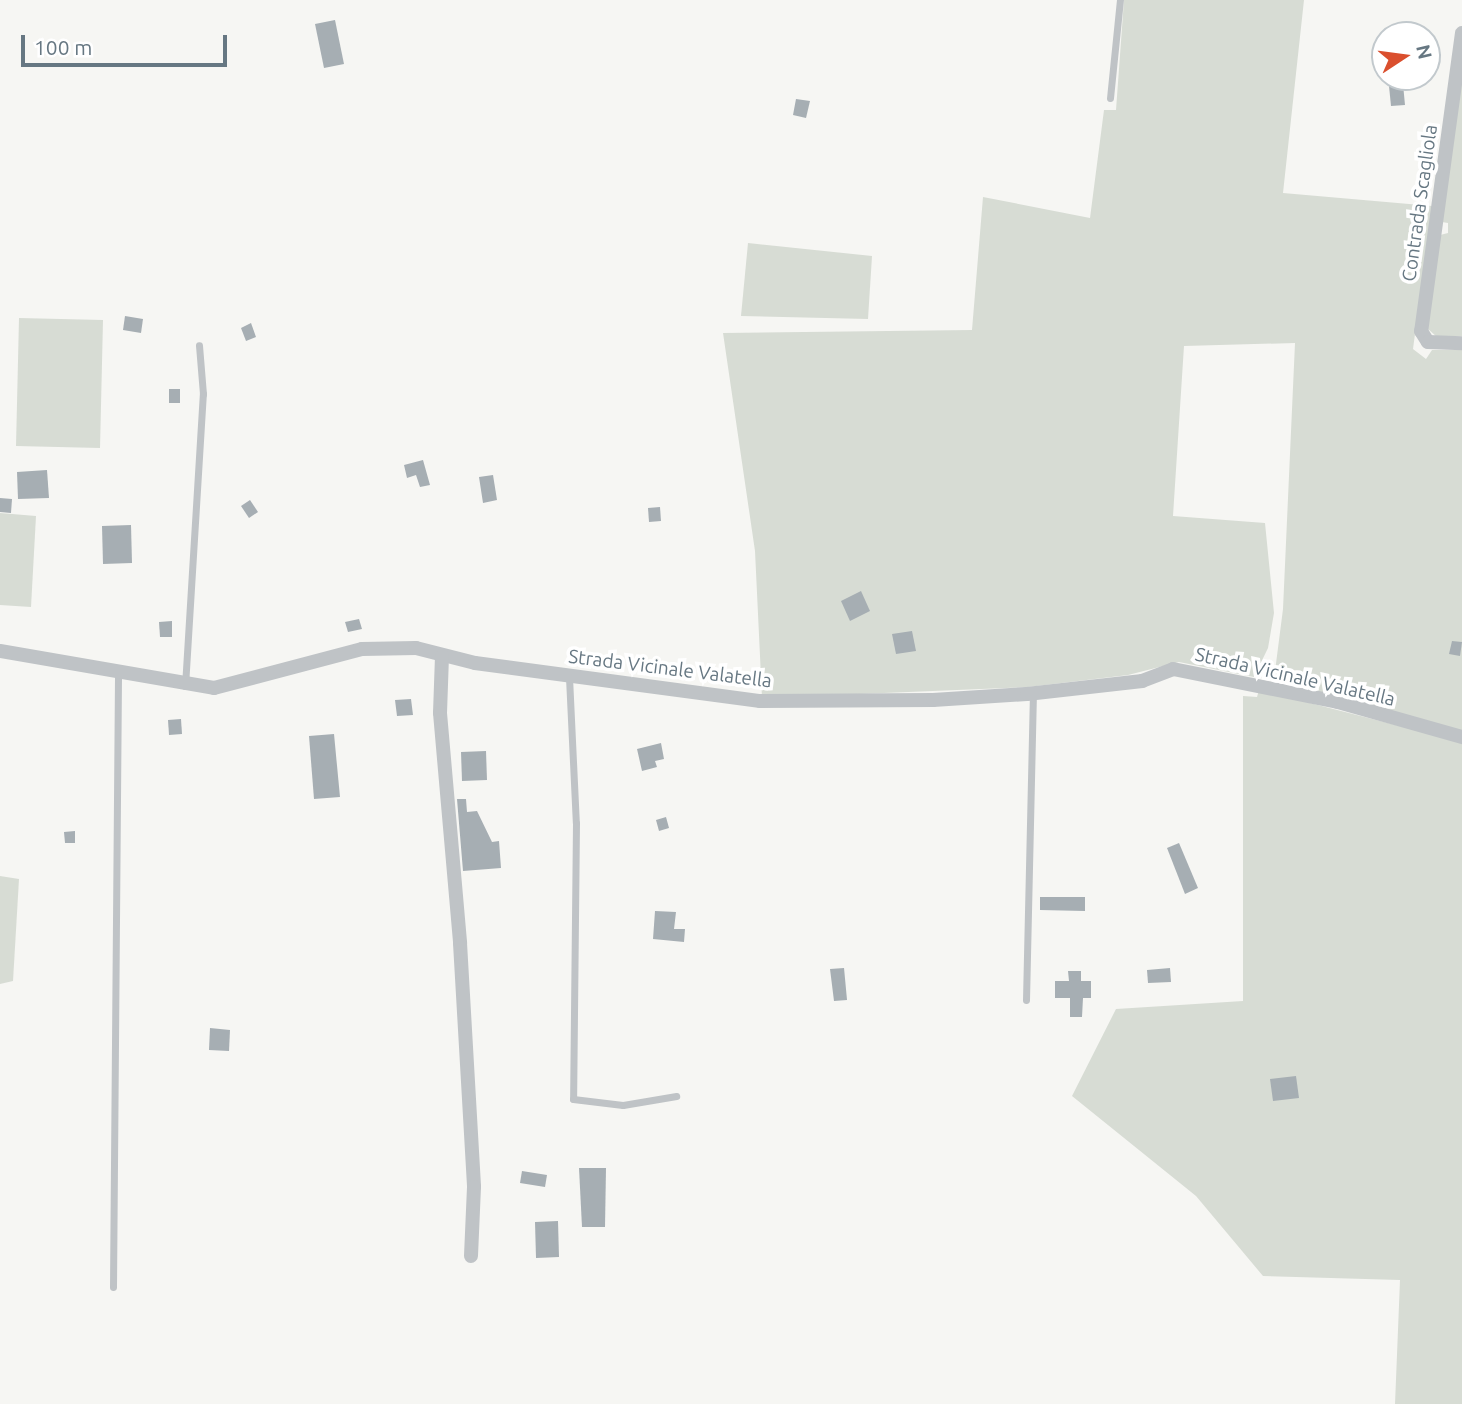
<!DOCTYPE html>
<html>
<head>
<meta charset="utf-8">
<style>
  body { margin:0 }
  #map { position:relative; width:1462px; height:1404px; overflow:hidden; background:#f6f6f3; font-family:Ubuntu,sans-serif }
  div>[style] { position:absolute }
  .green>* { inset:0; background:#d7dcd4 }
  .building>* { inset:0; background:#a6aeb3 }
  .service>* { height:7px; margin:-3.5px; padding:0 3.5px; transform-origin:3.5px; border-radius:3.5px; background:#bfc3c6 }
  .minor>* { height:14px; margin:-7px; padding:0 7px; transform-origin:7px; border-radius:7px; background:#bfc3c6 }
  span { translate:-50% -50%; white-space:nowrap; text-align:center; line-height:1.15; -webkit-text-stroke:7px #fff; paint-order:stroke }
  .street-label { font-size:19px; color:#667782 }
  .north { position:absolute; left:1371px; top:21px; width:70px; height:70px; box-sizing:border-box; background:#fff; border:2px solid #c2c9cd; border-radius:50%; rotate:77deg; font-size:19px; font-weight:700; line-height:28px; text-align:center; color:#667782 }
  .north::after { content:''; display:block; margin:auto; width:24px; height:32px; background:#da4f2e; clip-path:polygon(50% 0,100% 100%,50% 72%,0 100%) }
  .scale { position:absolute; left:21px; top:35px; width:206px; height:32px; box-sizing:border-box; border:4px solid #667782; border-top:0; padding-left:9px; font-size:21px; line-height:24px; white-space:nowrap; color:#667782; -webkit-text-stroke:5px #fff; paint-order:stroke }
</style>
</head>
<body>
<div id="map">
  <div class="green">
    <div style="clip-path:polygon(1124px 0,1304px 0,1283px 193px,1432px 206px,1413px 349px,1426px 359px,1432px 350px,1462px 350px,1462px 732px,1274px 679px,1283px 609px,1295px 343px,1184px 346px,1173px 516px,1265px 523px,1274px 613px,1268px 648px,1254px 677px,1179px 662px,1128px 675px,1028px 687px,762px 698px,755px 551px,723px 333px,972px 330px,983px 197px,1090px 218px,1104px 110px,1116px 110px)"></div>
    <div style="clip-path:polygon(1462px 74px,1462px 336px,1437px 337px,1427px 328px,1440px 235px,1448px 233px,1448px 223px,1442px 222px)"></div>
    <div style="clip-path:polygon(748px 243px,872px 256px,868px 319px,741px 316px)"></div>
    <div style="clip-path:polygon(19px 318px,103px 320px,100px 448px,16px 446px)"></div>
    <div style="clip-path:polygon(0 513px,36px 516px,31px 607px,0 605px)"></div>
    <div style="clip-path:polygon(1259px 690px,1462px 742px,1462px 1404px,1395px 1404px,1400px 1280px,1263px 1276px,1196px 1196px,1072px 1096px,1116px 1009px,1243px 1001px,1243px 696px,1257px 697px)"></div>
    <div style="clip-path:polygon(0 876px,19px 879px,13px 981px,0 984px)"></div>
  </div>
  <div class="building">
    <div style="clip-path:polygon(335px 20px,344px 64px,324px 68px,315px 24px)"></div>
    <div style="clip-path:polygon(1403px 84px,1405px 105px,1391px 106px,1389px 86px)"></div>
    <div style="clip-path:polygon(796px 99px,810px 101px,806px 118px,793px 115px)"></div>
    <div style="clip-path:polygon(125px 316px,143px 319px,141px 333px,123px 330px)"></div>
    <div style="clip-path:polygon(251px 323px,256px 337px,246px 341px,241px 328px)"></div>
    <div style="clip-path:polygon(169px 389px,180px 389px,180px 403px,169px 403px)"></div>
    <div style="clip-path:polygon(423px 460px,430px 485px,420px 487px,416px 475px,407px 478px,404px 465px)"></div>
    <div style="clip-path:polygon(47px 470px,49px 498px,18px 499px,17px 472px)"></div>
    <div style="clip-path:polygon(493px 475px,497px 500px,483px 503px,479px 477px)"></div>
    <div style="clip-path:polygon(0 498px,12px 499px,11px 513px,0 512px)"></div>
    <div style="clip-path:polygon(250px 500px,258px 512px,249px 518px,241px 506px)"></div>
    <div style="clip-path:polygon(660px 507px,661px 521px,649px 522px,648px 508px)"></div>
    <div style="clip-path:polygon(131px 525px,132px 563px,103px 564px,102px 526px)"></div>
    <div style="clip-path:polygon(861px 591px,870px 611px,850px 621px,841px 601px)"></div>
    <div style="clip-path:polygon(359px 619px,362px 629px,348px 632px,345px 622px)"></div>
    <div style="clip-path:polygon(172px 621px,172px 637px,160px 637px,159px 622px)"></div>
    <div style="clip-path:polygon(912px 631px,916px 651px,896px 654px,892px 634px)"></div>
    <div style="clip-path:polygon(1452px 641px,1462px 642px,1460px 656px,1449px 654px)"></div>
    <div style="clip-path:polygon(411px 699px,413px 715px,397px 716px,395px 700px)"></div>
    <div style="clip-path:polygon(181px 719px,182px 734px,169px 735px,168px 720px)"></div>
    <div style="clip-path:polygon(334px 734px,340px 797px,314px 799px,309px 736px)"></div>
    <div style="clip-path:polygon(661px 743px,664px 759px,655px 761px,657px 767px,642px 771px,637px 749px)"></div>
    <div style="clip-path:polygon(486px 751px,487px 780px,462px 781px,461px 752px)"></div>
    <div style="clip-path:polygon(457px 799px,466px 799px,467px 812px,477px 811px,492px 842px,499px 841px,501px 868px,463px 871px)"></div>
    <div style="clip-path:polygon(666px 817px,669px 828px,659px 831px,656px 820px)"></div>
    <div style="clip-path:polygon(75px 831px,75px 843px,65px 843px,64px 832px)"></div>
    <div style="clip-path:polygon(1179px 843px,1198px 888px,1185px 894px,1167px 848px)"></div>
    <div style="clip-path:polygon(1040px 897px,1085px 897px,1085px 911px,1040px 910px)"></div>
    <div style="clip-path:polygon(655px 911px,676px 912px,674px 929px,685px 929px,684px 942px,653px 939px)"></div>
    <div style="clip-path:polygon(844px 968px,847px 1000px,834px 1001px,830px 969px)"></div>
    <div style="clip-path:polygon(1170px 968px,1171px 982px,1148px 983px,1147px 970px)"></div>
    <div style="clip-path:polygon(1068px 971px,1081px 971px,1081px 981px,1091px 981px,1091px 998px,1083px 998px,1082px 1017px,1070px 1017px,1070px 998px,1055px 998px,1055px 981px,1069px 981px)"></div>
    <div style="clip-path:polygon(210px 1028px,230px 1030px,229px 1051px,209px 1050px)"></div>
    <div style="clip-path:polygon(1296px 1076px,1299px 1098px,1273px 1101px,1270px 1079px)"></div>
    <div style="clip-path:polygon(579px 1168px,606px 1168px,605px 1227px,582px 1227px)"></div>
    <div style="clip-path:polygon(522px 1171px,547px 1175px,545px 1187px,520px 1183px)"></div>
    <div style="clip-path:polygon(558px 1221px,559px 1257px,536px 1258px,535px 1222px)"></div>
  </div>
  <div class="service">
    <div style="left:1110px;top:98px;width:99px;rotate:-84.2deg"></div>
    <div style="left:569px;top:677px;width:146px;rotate:87.3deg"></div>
    <div style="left:576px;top:823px;width:276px;rotate:90.6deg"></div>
    <div style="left:573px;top:1099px;width:50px;rotate:6.8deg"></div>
    <div style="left:623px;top:1105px;width:54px;rotate:-9.6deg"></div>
    <div style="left:185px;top:686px;width:293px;rotate:-86.5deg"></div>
    <div style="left:203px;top:394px;width:49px;rotate:-94.7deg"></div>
    <div style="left:1026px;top:1000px;width:306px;rotate:-88.7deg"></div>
    <div style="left:113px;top:1287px;width:615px;rotate:-89.53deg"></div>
  </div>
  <div class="minor">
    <div style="left:1462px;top:33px;width:301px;rotate:97.8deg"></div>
    <div style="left:1421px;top:331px;width:13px;rotate:58deg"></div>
    <div style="left:1428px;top:342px;width:34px;rotate:2deg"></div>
    <div style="left:0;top:651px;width:217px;rotate:9.8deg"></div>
    <div style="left:214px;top:688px;width:153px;rotate:-14.8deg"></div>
    <div style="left:362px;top:649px;width:54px;rotate:-1.1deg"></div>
    <div style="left:416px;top:648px;width:61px;rotate:14.3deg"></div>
    <div style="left:475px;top:663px;width:288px;rotate:7.6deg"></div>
    <div style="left:760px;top:701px;width:173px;rotate:-0.3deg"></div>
    <div style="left:933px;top:700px;width:94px;rotate:-3.7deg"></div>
    <div style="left:1027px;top:694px;width:116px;rotate:-6.4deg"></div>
    <div style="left:1142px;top:681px;width:33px;rotate:-21deg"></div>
    <div style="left:1173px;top:669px;width:168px;rotate:11.3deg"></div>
    <div style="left:1338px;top:702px;width:129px;rotate:15.8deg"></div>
    <div style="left:442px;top:656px;width:57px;rotate:92deg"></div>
    <div style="left:440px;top:713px;width:231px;rotate:85deg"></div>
    <div style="left:460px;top:943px;width:244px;rotate:86.7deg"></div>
    <div style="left:474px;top:1187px;width:69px;rotate:92.5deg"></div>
  </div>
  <div class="street-label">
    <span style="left:1420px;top:203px;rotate:-82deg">Contrada Scagliola</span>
    <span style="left:670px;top:669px;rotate:7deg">Strada Vicinale Valatella</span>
    <span style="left:1295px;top:677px;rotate:13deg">Strada Vicinale Valatella</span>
  </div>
  <div class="north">N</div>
  <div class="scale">100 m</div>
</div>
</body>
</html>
